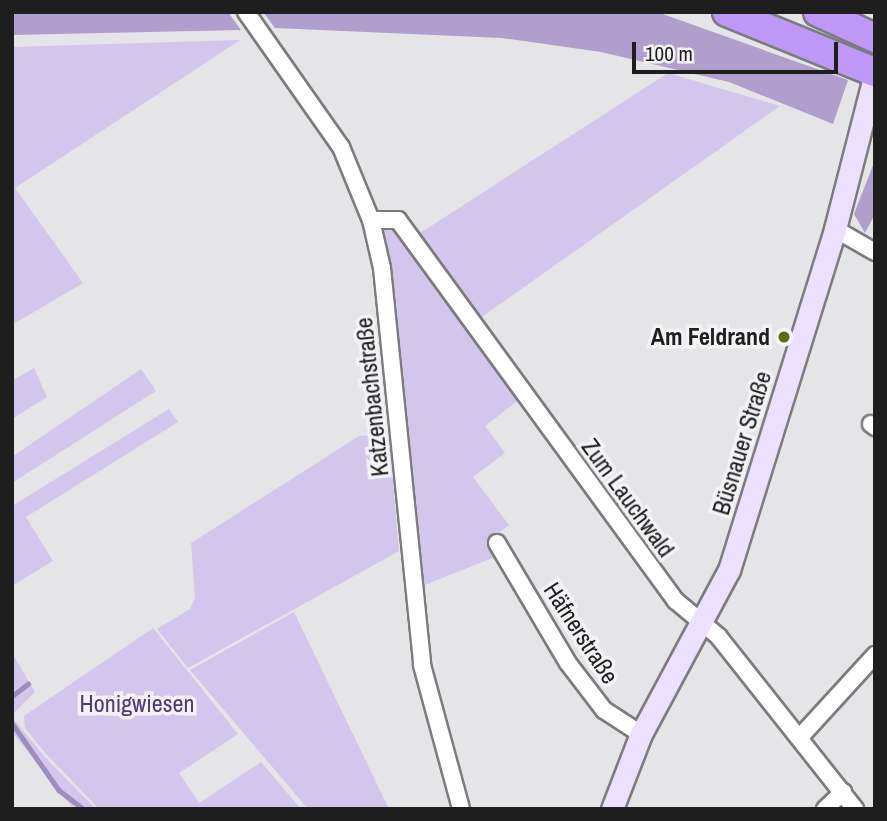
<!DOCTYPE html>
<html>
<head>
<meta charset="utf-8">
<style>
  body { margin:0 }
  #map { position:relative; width:887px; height:821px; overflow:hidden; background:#e5e4e7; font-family:"Archivo Narrow",sans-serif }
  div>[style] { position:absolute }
  .green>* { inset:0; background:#d3c6ec }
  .forest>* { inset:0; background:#b09fcd }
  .stream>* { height:4.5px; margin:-2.25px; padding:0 2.25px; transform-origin:2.25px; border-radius:2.25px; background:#9d8dba }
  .roads { filter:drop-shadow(2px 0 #7c7b7e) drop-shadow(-2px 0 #7c7b7e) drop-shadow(0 2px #7c7b7e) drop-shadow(0 -2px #7c7b7e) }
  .street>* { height:16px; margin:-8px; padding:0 8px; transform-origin:8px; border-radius:8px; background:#fff }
  .secondary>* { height:21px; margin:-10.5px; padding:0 10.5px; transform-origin:10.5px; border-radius:10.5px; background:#ebe0fd }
  .highway>* { height:28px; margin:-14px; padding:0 14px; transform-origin:14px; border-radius:14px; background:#bd98f7 }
  .dots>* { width:19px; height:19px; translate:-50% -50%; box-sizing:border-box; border:4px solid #f3f2f5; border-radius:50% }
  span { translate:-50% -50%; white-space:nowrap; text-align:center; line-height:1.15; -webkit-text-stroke:7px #f3f2f5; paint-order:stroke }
  .poi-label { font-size:24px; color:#1e1e1f; font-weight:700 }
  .right { translate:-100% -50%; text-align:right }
  .street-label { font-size:24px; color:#1e1e1f }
  .park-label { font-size:24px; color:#513974 }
  .frame { position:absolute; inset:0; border:14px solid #1e1e1f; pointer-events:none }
  .scale { position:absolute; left:632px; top:42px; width:206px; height:32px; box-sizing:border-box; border:4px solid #1e1e1f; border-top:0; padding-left:9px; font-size:21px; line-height:24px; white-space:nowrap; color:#1e1e1f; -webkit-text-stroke:5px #f3f2f5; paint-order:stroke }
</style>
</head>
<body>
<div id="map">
  <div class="green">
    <div style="clip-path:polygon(240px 40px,15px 188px,83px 283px,12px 325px,12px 47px)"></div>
    <div style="clip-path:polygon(668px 73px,780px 106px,472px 324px,525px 395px,485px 426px,505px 453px,473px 477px,509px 525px,487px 542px,495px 557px,412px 590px,371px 220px,417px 235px)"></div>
    <div style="clip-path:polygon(34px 368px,47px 397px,12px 419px,12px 381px)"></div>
    <div style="clip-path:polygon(141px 369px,156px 391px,12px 483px,12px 457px)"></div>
    <div style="clip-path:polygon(169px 409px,178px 422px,26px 517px,53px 561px,12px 586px,12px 506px)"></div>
    <div style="clip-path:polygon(389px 434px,399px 551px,188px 668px,157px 629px,190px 609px,195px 597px,191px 543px,359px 436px)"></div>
    <div style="clip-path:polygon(294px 612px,389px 809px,308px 809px,190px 670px)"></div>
    <div style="clip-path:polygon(153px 628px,238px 734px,179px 773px,199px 803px,261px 762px,301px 809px,99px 809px,46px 754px,25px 728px,24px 716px)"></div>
    <div style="clip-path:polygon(12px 653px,35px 692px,12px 715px)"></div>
    <div style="clip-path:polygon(12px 717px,44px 756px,96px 809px,71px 806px,12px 732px)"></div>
  </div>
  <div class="forest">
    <div style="clip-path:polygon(23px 12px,228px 12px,241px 30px,12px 35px,12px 15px)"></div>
    <div style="clip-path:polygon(263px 12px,657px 12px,848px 80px,833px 124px,729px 82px,601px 52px,502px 38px,275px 28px)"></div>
    <div style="clip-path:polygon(875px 160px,875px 214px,865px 233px,854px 214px)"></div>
  </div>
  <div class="stream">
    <div style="left:12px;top:696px;width:20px;rotate:-37deg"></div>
    <div style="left:12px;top:723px;width:82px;rotate:55deg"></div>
    <div style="left:59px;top:790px;width:31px;rotate:38deg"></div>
  </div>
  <div class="roads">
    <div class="street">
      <div style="left:246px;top:12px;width:165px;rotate:54.9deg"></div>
      <div style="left:341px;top:147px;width:79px;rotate:67.7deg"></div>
      <div style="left:371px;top:220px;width:49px;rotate:77.1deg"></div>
      <div style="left:382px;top:268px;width:399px;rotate:84.2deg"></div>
      <div style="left:422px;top:665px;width:149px;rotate:74.8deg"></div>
      <div style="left:371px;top:220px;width:27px"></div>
      <div style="left:398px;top:220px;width:472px;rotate:53.9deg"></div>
      <div style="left:676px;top:601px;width:55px;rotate:39.8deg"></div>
      <div style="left:718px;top:636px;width:221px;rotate:51.6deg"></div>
      <div style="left:835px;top:229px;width:46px;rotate:29.9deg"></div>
      <div style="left:871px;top:424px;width:5px;rotate:37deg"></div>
      <div style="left:497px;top:543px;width:139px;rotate:59.4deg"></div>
      <div style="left:568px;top:663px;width:59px;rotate:52.5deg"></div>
      <div style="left:604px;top:710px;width:44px;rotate:33deg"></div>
      <div style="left:801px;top:736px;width:110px;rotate:-47.6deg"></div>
      <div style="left:825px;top:809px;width:25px;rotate:-43deg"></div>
    </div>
    <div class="secondary">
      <div style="left:612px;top:809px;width:80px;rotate:-68.9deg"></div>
      <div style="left:641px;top:734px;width:186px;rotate:-61.8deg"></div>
      <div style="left:729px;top:570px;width:357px;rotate:-72.7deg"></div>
      <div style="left:835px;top:229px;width:161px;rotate:-75.6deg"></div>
    </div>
    <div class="highway">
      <div style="left:727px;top:12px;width:160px;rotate:22.1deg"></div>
      <div style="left:818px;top:12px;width:63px;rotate:24.5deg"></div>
    </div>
  </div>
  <div class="dots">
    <div style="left:784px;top:337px;background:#596c19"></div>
  </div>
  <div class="poi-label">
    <span class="right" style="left:770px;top:337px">Am Feldrand</span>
  </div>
  <div class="street-label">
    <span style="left:372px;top:397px;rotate:-96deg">Katzenbachstraße</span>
    <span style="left:742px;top:443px;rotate:-73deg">Büsnauer Straße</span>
    <span style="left:628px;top:498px;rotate:54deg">Zum Lauchwald</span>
    <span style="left:581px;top:633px;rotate:57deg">Häfnerstraße</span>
  </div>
  <div class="park-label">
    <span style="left:137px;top:704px">Honigwiesen</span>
  </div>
  <div class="frame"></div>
  <div class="scale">100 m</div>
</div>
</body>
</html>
